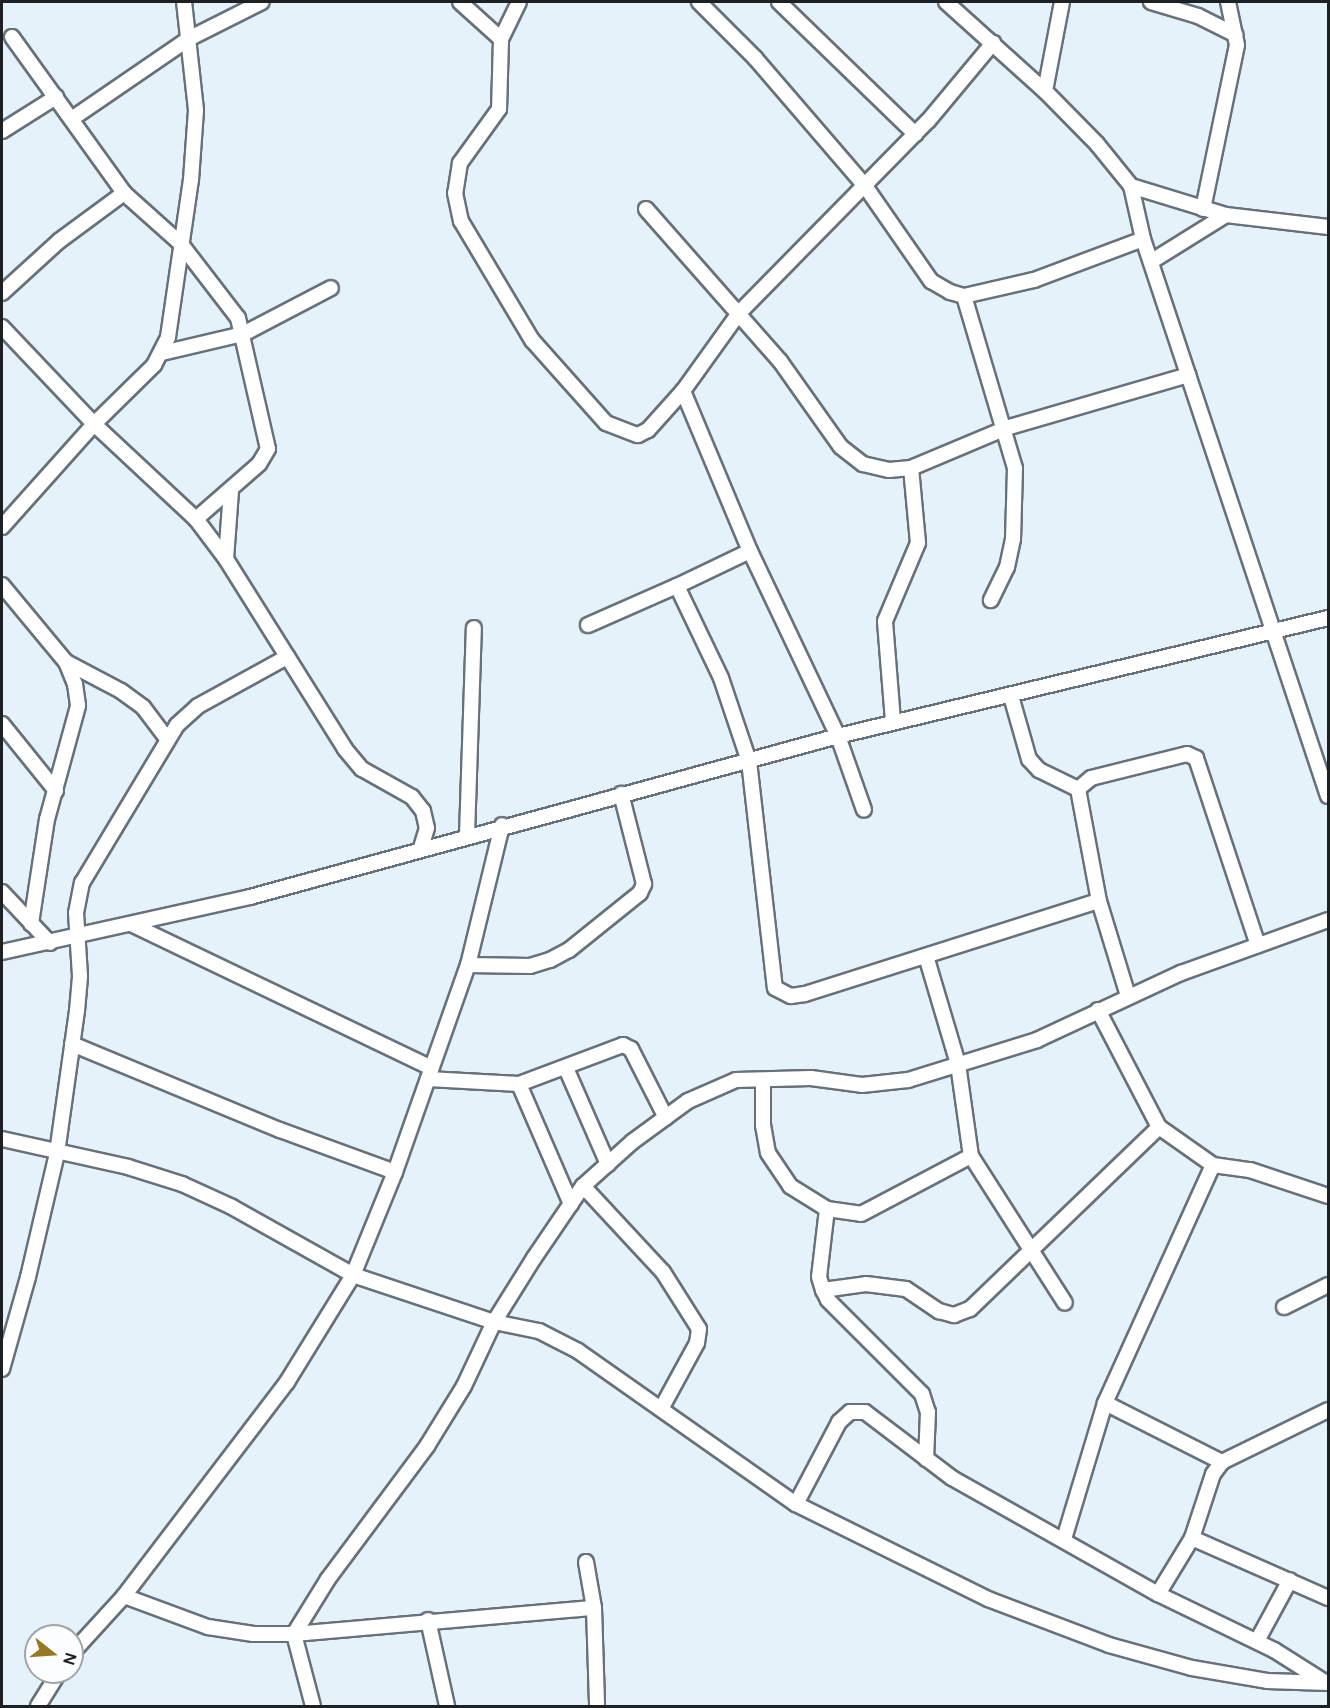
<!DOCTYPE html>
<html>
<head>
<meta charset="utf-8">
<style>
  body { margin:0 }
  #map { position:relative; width:1330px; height:1708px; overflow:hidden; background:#e6f2fa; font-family:"DM Sans",sans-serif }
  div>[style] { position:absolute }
  .roads { filter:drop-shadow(2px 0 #677179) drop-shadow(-2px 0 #677179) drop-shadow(0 2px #677179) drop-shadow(0 -2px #677179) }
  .minor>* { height:14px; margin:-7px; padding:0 7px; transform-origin:7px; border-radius:7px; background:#fff }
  span { translate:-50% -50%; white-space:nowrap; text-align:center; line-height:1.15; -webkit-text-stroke:5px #fbfdff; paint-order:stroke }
  .frame { position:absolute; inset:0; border:3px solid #1d2124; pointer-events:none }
  .north { position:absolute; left:24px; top:1624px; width:60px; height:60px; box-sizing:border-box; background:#fbfdff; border:2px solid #a2a5a7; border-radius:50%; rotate:107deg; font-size:16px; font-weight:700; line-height:24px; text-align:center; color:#1d2124 }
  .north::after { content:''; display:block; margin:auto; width:21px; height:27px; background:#967921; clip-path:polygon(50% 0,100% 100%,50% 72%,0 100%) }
</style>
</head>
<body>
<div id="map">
  <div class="roads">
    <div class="minor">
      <div style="left:460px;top:2px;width:55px;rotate:42.1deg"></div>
      <div style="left:519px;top:2px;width:41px;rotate:115.9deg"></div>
      <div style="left:501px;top:39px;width:70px;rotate:91.6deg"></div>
      <div style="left:499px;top:109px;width:67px;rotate:125.8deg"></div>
      <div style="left:460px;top:163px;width:30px;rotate:99deg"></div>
      <div style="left:455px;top:193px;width:29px;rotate:78deg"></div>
      <div style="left:461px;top:221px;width:139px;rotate:59.2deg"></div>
      <div style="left:532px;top:340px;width:111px;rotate:48.3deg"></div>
      <div style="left:606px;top:423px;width:34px;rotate:21deg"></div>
      <div style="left:638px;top:435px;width:11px;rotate:-27deg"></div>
      <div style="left:648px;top:430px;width:52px;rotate:-48.1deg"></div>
      <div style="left:683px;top:391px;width:96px;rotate:-54.3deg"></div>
      <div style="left:739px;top:313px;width:269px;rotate:-45.5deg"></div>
      <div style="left:928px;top:121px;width:102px;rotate:-50.2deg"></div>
      <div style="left:699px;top:2px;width:79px;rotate:45deg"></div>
      <div style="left:755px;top:58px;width:169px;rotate:49.3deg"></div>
      <div style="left:865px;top:186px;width:116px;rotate:55.2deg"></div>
      <div style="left:931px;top:281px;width:22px;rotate:30deg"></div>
      <div style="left:950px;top:292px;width:15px;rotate:16deg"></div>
      <div style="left:964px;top:296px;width:72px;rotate:-12.9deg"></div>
      <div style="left:1034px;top:280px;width:116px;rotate:-20.6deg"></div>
      <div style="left:779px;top:2px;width:190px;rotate:44.1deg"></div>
      <div style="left:946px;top:2px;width:133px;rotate:42deg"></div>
      <div style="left:1045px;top:91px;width:74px;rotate:45.5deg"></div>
      <div style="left:1097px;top:144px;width:54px;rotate:51deg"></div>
      <div style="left:1131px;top:186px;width:54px;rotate:77.2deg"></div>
      <div style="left:1143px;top:239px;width:587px;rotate:71.63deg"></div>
      <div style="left:1151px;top:2px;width:49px;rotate:16.6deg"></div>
      <div style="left:1198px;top:16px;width:42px;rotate:26.6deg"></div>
      <div style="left:12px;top:37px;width:192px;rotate:54.3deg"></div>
      <div style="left:124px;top:193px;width:76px;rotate:41.8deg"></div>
      <div style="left:181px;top:244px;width:93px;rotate:52.4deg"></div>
      <div style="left:238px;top:318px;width:134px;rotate:77.1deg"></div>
      <div style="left:268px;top:449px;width:17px;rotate:121deg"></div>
      <div style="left:259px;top:464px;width:84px;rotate:138.9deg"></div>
      <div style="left:1045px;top:91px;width:91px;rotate:-79.2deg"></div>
      <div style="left:73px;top:118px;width:142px;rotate:-34.4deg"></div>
      <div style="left:190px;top:38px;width:80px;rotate:-26.6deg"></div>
      <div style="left:2px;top:131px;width:64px;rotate:-32.2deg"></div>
      <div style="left:1131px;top:186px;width:99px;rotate:17deg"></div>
      <div style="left:1226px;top:215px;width:103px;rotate:6.7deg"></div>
      <div style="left:646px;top:209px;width:203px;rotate:48.6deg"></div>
      <div style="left:780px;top:361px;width:105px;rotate:54.7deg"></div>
      <div style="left:841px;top:447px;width:28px;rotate:38deg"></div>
      <div style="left:863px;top:464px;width:27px;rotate:13deg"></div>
      <div style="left:889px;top:470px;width:22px;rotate:-5deg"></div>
      <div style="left:911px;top:468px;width:103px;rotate:-22.8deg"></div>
      <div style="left:1006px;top:428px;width:190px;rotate:-16.2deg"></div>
      <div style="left:1203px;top:209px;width:167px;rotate:-78.3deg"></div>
      <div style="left:1237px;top:45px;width:44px;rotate:-101.8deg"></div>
      <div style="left:1152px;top:261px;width:87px;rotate:-31.9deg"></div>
      <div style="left:2px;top:293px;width:77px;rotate:-42.4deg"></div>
      <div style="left:59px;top:241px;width:81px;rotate:-36.4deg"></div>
      <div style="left:964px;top:296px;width:179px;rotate:73.5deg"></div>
      <div style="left:1015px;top:468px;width:71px;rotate:91.6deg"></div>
      <div style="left:1013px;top:539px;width:29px;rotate:102deg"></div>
      <div style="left:1007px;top:567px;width:37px;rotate:116deg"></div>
      <div style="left:2px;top:327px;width:134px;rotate:46.5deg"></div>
      <div style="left:94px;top:424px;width:139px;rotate:43deg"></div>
      <div style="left:196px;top:519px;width:50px;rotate:53.1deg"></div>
      <div style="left:226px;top:559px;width:224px;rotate:57.9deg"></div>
      <div style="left:345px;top:749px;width:26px;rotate:50deg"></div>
      <div style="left:362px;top:769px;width:57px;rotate:29.2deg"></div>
      <div style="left:412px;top:797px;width:18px;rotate:52deg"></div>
      <div style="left:423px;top:811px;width:17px;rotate:77deg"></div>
      <div style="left:427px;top:828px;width:21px;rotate:107deg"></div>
      <div style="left:162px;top:353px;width:83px;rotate:-13.2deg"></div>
      <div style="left:243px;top:334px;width:99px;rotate:-27.6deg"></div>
      <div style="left:683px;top:391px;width:173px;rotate:67.3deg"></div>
      <div style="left:750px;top:551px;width:205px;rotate:64.6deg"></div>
      <div style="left:838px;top:736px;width:78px;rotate:70.6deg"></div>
      <div style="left:2px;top:527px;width:138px;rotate:-48.2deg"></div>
      <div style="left:94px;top:424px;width:84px;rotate:-44.5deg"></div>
      <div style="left:154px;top:365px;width:31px;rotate:-63deg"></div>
      <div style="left:168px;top:337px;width:159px;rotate:-81.7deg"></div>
      <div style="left:191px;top:180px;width:70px;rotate:-85.9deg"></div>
      <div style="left:196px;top:110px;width:109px;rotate:-96.3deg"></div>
      <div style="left:750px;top:551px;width:81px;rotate:154.4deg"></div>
      <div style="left:677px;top:586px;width:102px;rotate:64.4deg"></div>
      <div style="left:721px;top:678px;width:88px;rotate:71.4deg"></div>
      <div style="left:749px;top:761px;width:228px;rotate:83.5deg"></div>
      <div style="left:775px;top:988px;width:18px;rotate:27deg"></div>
      <div style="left:791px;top:996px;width:14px;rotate:-8deg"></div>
      <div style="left:805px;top:994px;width:308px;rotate:-17.6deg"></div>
      <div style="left:226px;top:559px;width:68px;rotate:-85.8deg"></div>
      <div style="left:2px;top:585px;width:100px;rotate:50.3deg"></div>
      <div style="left:66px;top:662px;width:24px;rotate:68deg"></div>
      <div style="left:75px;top:684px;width:22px;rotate:82deg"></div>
      <div style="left:78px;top:706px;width:117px;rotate:105.3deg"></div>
      <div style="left:47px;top:819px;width:106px;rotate:98.7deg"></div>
      <div style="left:588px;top:625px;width:97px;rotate:-23.7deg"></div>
      <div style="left:66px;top:662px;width:62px;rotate:27.8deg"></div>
      <div style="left:121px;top:691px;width:27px;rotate:36deg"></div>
      <div style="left:143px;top:707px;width:39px;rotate:53deg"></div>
      <div style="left:1011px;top:696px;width:66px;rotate:74.1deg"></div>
      <div style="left:1029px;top:759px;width:15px;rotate:48deg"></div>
      <div style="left:1039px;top:770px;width:43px;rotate:26deg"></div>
      <div style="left:893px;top:721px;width:100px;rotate:-94.6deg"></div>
      <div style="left:885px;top:621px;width:85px;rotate:-67.1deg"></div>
      <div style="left:918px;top:543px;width:75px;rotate:-95.3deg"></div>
      <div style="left:2px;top:724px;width:86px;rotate:51.1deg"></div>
      <div style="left:1078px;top:789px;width:17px;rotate:-40deg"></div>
      <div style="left:1091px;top:778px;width:99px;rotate:-14deg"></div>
      <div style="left:1187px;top:754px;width:10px;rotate:24deg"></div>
      <div style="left:1196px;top:758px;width:197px;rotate:71.7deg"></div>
      <div style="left:1078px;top:789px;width:114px;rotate:79.4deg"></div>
      <div style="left:1099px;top:901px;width:99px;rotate:73deg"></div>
      <div style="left:467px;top:835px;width:207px;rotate:-88.1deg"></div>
      <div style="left:2px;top:892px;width:70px;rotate:46.7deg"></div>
      <div style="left:131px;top:924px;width:333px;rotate:25.6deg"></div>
      <div style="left:2px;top:952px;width:254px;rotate:-12.5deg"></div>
      <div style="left:250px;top:897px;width:610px;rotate:-15.31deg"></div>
      <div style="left:838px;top:736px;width:504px;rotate:-13.54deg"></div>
      <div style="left:926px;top:956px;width:113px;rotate:73.5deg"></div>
      <div style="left:958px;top:1064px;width:93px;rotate:82deg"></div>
      <div style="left:971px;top:1156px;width:174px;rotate:57.4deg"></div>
      <div style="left:468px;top:965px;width:62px;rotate:0.9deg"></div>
      <div style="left:530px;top:966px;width:21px;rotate:-17deg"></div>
      <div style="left:550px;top:960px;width:21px;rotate:-28deg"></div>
      <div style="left:569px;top:950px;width:91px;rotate:-38.8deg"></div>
      <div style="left:640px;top:893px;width:10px;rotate:-66deg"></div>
      <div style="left:644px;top:884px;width:93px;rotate:-104.3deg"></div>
      <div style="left:1098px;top:1010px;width:132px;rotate:62.5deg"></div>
      <div style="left:1159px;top:1127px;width:66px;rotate:35.1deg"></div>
      <div style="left:1213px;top:1165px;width:37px;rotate:8deg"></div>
      <div style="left:1250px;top:1170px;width:82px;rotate:18.4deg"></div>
      <div style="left:72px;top:1044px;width:225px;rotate:22.5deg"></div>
      <div style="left:280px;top:1130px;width:122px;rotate:20.1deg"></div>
      <div style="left:566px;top:1068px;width:105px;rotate:66.4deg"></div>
      <div style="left:428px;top:1079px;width:91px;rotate:3.1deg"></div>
      <div style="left:519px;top:1084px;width:111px;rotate:-20.6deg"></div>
      <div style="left:623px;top:1045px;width:9px;rotate:27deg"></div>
      <div style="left:631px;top:1049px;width:77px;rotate:63.1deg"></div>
      <div style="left:763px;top:1080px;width:45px;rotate:90deg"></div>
      <div style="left:763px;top:1125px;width:28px;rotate:80deg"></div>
      <div style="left:768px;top:1153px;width:40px;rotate:56deg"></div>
      <div style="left:790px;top:1186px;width:44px;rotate:31.9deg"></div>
      <div style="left:827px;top:1209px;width:34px;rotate:8deg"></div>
      <div style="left:861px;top:1214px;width:124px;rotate:-27.8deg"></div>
      <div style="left:519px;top:1084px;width:131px;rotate:66.6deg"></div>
      <div style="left:2px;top:1139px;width:129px;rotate:12.5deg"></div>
      <div style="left:128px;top:1167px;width:57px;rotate:17.5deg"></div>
      <div style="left:182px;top:1184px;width:55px;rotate:24.7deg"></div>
      <div style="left:232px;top:1207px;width:139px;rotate:29.3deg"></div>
      <div style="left:353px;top:1275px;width:149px;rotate:18.4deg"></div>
      <div style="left:494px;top:1322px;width:46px;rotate:11.3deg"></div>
      <div style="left:539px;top:1331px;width:44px;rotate:27.1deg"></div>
      <div style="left:578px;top:1351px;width:266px;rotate:35.1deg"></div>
      <div style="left:796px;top:1504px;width:214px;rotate:26.3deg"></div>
      <div style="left:988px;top:1599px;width:129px;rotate:20.8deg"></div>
      <div style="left:1109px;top:1645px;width:86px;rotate:15.5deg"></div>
      <div style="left:1192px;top:1668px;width:76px;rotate:9.8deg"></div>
      <div style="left:1267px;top:1681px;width:61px;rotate:1.9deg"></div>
      <div style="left:583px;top:1186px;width:117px;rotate:47.1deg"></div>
      <div style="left:663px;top:1272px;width:67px;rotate:57.7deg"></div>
      <div style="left:699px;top:1329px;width:14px;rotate:98deg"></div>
      <div style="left:697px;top:1343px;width:75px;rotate:118.6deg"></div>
      <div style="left:827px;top:1209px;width:68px;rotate:96.7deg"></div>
      <div style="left:819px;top:1277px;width:14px;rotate:73deg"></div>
      <div style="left:823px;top:1290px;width:11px;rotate:63deg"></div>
      <div style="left:828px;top:1300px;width:133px;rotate:45deg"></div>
      <div style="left:922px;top:1394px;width:19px;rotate:72deg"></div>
      <div style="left:928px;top:1412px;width:47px;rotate:92.4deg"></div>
      <div style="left:823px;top:1290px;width:43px;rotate:-7.9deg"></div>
      <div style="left:866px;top:1284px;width:40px;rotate:7.1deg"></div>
      <div style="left:906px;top:1289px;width:40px;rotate:34deg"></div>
      <div style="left:939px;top:1311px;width:16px;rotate:15deg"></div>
      <div style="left:954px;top:1315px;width:17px;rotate:-21deg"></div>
      <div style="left:970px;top:1309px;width:262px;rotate:-43.9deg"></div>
      <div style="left:1284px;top:1307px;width:49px;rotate:-26.6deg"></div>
      <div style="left:2px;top:1369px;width:96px;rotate:-74.2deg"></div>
      <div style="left:28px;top:1277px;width:127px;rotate:-76.8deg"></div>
      <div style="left:57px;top:1153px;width:143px;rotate:-82deg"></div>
      <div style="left:77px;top:1011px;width:35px;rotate:-85deg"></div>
      <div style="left:80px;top:976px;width:63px;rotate:-93.6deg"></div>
      <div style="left:76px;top:913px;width:31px;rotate:-79deg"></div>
      <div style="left:82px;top:883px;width:184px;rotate:-59deg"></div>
      <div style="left:177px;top:725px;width:28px;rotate:-42deg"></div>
      <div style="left:198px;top:706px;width:102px;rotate:-28.8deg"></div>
      <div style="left:1105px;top:1403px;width:131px;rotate:26.8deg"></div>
      <div style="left:796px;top:1504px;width:93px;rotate:-62.3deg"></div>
      <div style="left:839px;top:1422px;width:15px;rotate:-42deg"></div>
      <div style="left:850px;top:1412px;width:15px"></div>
      <div style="left:865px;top:1412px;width:109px;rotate:37.2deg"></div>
      <div style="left:952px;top:1478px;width:236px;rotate:29.4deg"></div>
      <div style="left:1158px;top:1594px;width:129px;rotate:25.8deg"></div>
      <div style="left:1274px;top:1650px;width:58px;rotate:32.3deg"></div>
      <div style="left:1192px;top:1538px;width:149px;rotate:23.8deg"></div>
      <div style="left:1064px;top:1539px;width:142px;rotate:-73.2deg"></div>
      <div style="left:1105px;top:1403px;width:261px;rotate:-65.6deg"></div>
      <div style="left:586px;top:1562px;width:47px;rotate:80.1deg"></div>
      <div style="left:594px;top:1608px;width:98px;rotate:88.2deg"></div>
      <div style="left:1158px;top:1594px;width:66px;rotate:-58.7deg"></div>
      <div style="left:1192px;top:1538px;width:67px;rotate:-71.8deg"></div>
      <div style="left:1213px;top:1474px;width:15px;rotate:-53deg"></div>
      <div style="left:1222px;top:1462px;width:118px;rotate:-26.1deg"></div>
      <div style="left:124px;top:1596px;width:90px;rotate:20.3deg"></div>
      <div style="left:208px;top:1627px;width:46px;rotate:8.8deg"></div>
      <div style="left:253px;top:1634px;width:41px"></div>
      <div style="left:294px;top:1634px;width:301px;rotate:-5deg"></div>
      <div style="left:428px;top:1620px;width:88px;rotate:77.5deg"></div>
      <div style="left:1257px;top:1641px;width:69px;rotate:-61.6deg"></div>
      <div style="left:72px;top:1653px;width:77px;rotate:-47.6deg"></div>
      <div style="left:124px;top:1596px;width:269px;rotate:-52.7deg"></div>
      <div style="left:287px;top:1382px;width:126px;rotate:-58.3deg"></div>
      <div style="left:353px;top:1275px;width:111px;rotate:-67.8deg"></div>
      <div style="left:395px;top:1172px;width:219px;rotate:-70.6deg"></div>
      <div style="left:468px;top:965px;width:144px;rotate:-76.3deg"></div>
      <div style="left:38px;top:1706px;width:40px;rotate:-58deg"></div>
      <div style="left:313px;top:1706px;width:74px;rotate:-104.8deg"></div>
      <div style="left:294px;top:1634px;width:65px;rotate:-58.3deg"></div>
      <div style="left:328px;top:1579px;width:166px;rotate:-53.3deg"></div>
      <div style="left:427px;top:1446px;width:70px;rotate:-58.3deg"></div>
      <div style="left:464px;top:1386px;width:71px;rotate:-64.9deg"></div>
      <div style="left:494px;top:1322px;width:75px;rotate:-58deg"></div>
      <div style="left:534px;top:1258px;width:87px;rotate:-55.8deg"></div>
      <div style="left:583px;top:1186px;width:66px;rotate:-41.9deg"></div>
      <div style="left:632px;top:1142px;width:69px;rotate:-36.2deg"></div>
      <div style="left:688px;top:1101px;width:52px;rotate:-23.6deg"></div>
      <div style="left:736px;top:1080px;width:75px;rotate:-1.5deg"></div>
      <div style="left:811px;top:1078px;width:51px;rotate:7.8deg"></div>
      <div style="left:862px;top:1085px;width:46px;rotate:-6.2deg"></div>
      <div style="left:908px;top:1080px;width:135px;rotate:-17.2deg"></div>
      <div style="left:1037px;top:1040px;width:159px;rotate:-25deg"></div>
      <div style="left:1181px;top:973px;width:156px;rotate:-19.8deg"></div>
    </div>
  </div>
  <div class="frame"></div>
  <div class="north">N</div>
</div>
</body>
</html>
